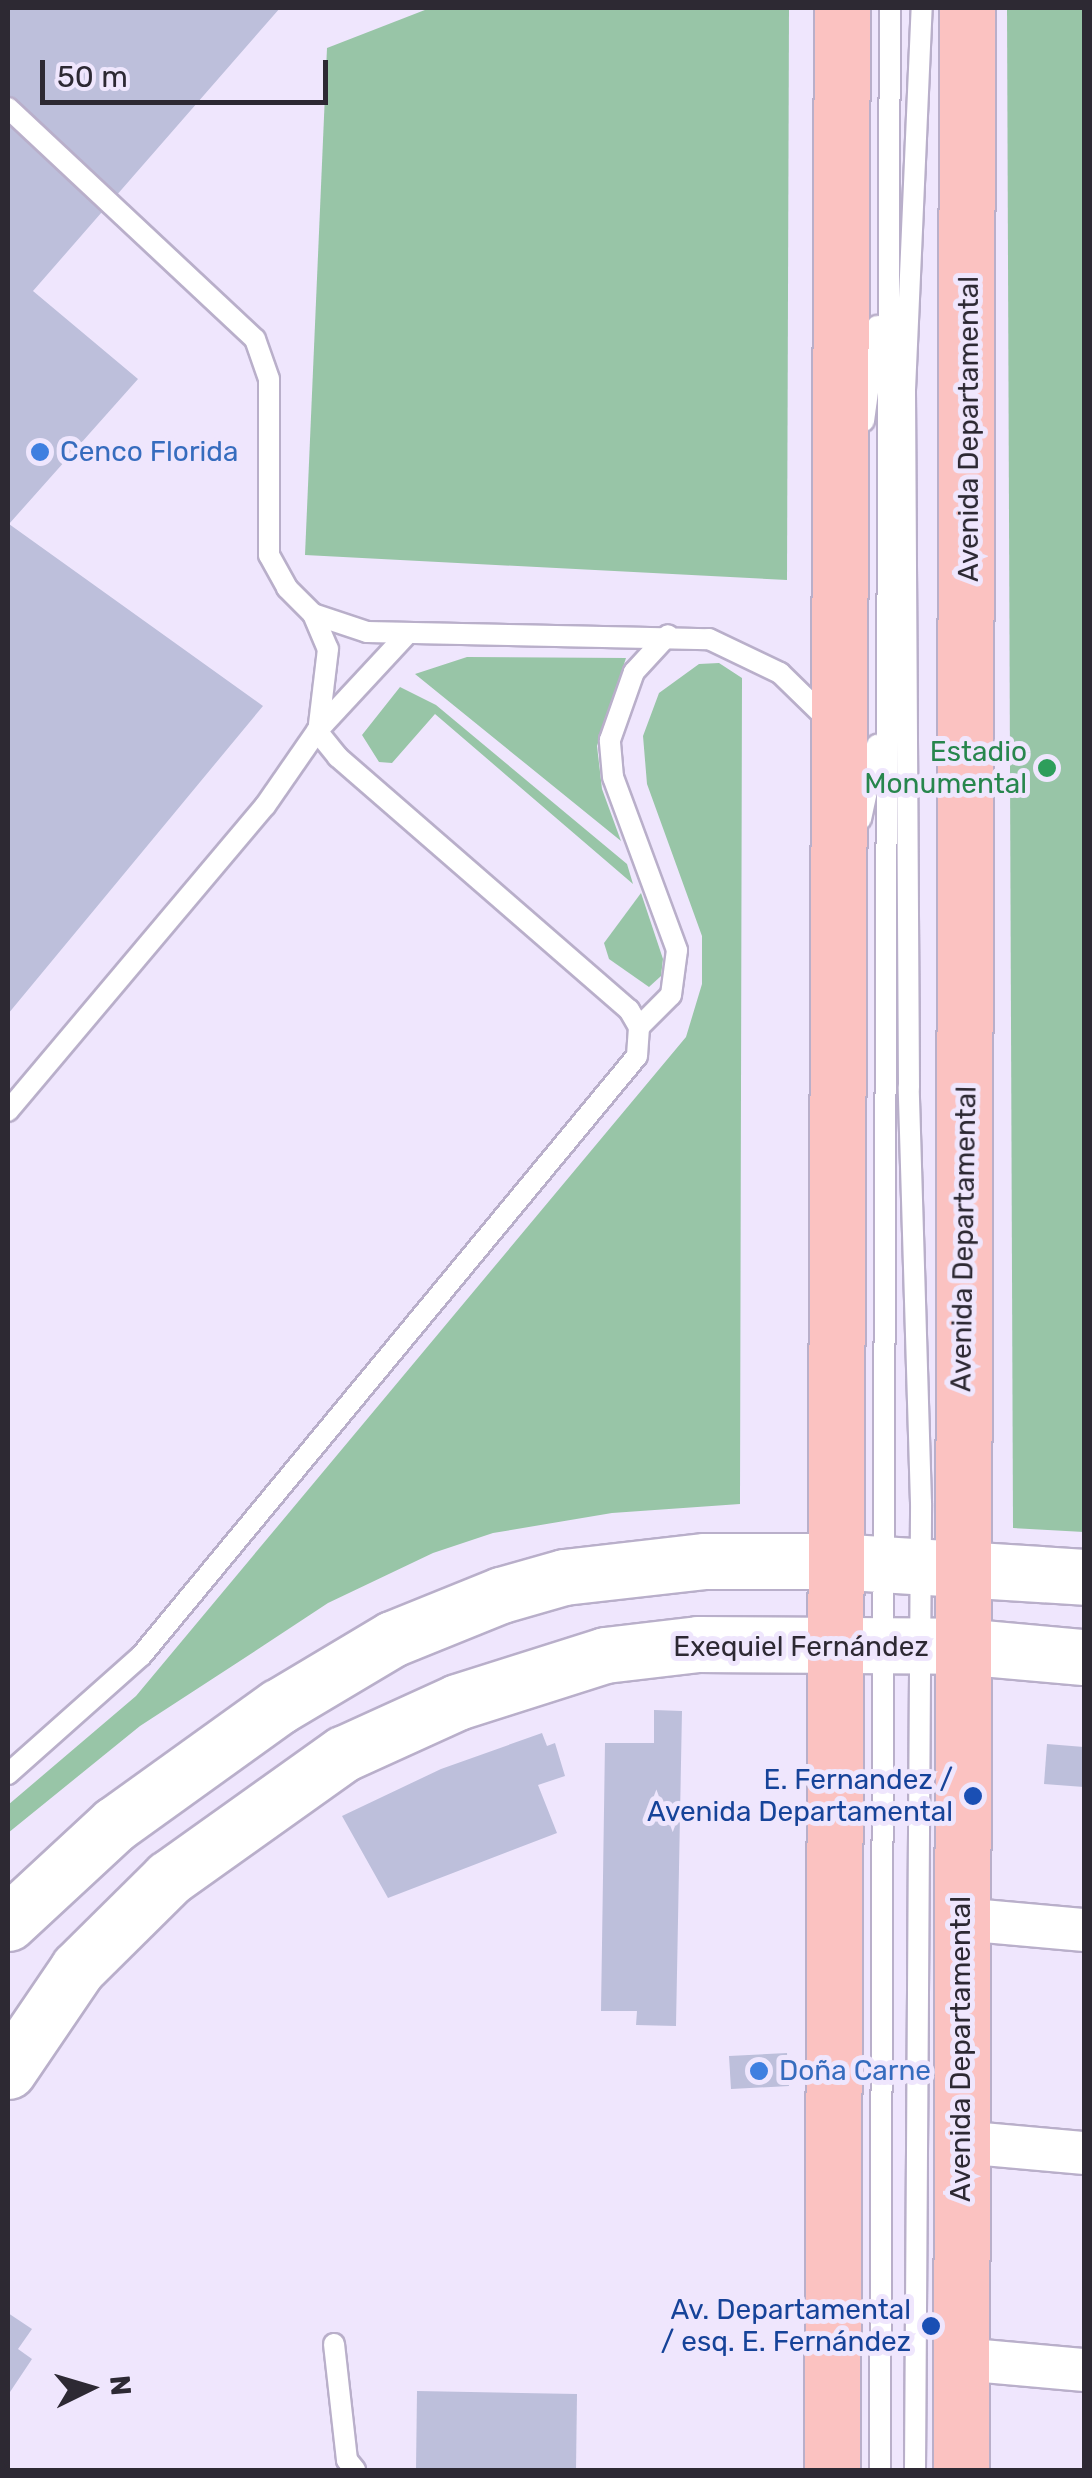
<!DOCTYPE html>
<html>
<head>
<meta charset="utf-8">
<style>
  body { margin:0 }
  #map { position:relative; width:1092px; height:2478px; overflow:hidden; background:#efe6fd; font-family:Rubik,sans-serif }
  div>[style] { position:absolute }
  .green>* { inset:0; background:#98c5a7 }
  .building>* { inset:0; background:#bdbfdb }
  .roads { filter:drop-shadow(2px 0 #b9afca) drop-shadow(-2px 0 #b9afca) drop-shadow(0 2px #b9afca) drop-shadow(0 -2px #b9afca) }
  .service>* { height:20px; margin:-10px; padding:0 10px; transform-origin:10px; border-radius:10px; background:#fff }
  .minor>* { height:42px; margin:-21px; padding:0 21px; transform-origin:21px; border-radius:21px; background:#fff }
  .secondary>* { height:55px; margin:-27.5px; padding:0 27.5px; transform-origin:27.5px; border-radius:27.5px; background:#fff }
  .primary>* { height:55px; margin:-27.5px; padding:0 27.5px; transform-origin:27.5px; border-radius:27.5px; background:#fbc2c1 }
  .dots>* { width:28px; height:28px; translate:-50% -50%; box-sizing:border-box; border:5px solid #efe6fd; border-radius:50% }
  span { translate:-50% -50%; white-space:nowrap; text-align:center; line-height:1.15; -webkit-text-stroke:10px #efe6fd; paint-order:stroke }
  .street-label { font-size:28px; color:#2d2933 }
  .shop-label { font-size:28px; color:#366cbe }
  .left { translate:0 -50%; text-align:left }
  .leisure-label { font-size:28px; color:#27864d }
  .right { translate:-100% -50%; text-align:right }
  .transit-label { font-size:28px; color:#164399 }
  .frame { position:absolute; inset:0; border:10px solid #2d2933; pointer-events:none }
  .north { position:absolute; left:40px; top:2338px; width:100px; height:100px; -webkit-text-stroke:8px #efe6fd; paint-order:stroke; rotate:85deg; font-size:28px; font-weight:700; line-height:40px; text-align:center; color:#2d2933 }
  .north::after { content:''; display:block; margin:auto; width:35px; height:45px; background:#2d2933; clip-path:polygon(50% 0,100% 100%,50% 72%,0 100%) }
  .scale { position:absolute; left:40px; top:60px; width:288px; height:45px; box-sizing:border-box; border:5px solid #2d2933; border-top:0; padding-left:12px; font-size:30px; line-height:35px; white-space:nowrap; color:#2d2933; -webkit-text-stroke:8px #efe6fd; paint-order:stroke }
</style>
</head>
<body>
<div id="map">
  <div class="green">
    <div style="clip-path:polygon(430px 8px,789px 8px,787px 580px,305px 555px,327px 48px)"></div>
    <div style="clip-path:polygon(1007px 8px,1084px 8px,1084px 1532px,1013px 1528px)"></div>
    <div style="clip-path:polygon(467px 657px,626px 658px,597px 746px,602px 789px,621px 841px,415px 674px)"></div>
    <div style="clip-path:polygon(719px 663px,742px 678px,740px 1504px,612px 1513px,493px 1533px,433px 1553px,328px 1603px,243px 1659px,140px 1726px,8px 1833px,8px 1805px,136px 1696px,686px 1037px,702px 984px,702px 936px,647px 784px,643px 736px,659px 693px,699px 664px)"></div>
    <div style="clip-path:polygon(400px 687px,436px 705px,627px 864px,633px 884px,435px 714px,392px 763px,379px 762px,362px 735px)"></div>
    <div style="clip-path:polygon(641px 893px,663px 959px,661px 976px,649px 987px,609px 959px,604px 943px)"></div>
  </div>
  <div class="building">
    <div style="clip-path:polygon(8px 8px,280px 8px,33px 291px,138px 379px,9px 524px,263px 706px,8px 1014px)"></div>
    <div style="clip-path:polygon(654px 1710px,682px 1711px,676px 2026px,636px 2025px,637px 2011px,601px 2011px,605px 1743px,654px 1743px)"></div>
    <div style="clip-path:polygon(542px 1733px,547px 1746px,555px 1743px,565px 1776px,538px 1785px,557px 1833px,388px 1898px,342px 1816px,441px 1769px)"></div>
    <div style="clip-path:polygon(1047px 1744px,1084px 1747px,1084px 1787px,1044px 1784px)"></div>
    <div style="clip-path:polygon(787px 2053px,789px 2086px,731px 2089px,729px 2056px)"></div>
    <div style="clip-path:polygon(8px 2313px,32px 2329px,18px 2349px,32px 2359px,8px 2395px)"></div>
    <div style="clip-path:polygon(417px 2391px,577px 2394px,576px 2470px,416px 2470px)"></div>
  </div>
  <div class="roads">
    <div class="service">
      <div style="left:8px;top:108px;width:338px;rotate:43.1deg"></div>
      <div style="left:255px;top:339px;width:42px;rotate:70.7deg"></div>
      <div style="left:269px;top:379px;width:176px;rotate:90deg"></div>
      <div style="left:269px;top:555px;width:38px;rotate:61deg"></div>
      <div style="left:287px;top:588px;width:37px;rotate:45deg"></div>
      <div style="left:313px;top:614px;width:57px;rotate:18.4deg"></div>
      <div style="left:367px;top:632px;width:342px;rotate:1.2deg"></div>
      <div style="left:709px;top:639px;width:79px;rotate:25.6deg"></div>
      <div style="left:780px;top:673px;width:70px;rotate:44.4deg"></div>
      <div style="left:864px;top:421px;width:96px;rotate:-82.2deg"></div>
      <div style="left:313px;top:614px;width:38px;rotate:67deg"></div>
      <div style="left:328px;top:649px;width:77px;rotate:96.8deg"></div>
      <div style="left:861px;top:819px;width:76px;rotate:-77.8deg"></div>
      <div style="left:639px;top:1027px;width:45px;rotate:-45deg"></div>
      <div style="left:671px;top:995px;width:45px;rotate:-82.4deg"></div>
      <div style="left:677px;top:950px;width:184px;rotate:-110.3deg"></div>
      <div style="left:613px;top:777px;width:37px;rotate:-95deg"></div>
      <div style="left:610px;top:740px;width:72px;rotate:-70.6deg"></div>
      <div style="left:634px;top:672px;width:50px;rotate:-47.4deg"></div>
      <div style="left:8px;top:1111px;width:399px;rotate:-49.9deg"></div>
      <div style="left:265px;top:806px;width:91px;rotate:-55.3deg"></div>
      <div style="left:317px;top:731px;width:132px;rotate:-47.1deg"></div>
      <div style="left:8px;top:1774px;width:178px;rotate:-41.6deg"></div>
      <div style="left:141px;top:1656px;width:778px;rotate:-50.42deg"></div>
      <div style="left:637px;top:1056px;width:29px;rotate:-86deg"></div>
      <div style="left:639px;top:1027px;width:20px;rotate:-120deg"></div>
      <div style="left:629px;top:1010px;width:386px;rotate:-139deg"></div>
      <div style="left:338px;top:757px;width:33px;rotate:-129deg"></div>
      <div style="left:334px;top:2344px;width:117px;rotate:83.6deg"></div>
      <div style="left:347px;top:2460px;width:13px;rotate:51deg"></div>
      <div style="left:880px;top:2470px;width:2462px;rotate:-89.77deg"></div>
      <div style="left:915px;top:2470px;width:967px;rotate:-89.64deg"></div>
      <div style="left:921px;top:1503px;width:416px;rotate:-91.7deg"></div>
      <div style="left:909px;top:1087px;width:697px;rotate:-90.33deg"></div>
      <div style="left:905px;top:390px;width:382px;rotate:-87.5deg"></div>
    </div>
    <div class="minor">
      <div style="left:961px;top:1919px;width:123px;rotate:5.1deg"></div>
      <div style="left:961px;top:2142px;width:123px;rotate:5.1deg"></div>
      <div style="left:961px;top:2359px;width:123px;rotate:5.1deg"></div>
    </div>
    <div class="secondary">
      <div style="left:8px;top:1923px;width:146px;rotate:-42.8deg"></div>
      <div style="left:115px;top:1824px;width:201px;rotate:-35.7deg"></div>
      <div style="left:278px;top:1707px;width:133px;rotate:-30.8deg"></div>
      <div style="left:392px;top:1639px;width:118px;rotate:-22deg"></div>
      <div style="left:501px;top:1595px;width:66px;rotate:-15.9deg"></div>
      <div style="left:564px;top:1577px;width:142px;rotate:-6.5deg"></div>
      <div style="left:705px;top:1561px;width:128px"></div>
      <div style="left:833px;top:1561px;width:252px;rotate:3.6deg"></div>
      <div style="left:8px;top:2071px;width:125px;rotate:-55.8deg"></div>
      <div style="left:78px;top:1968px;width:128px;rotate:-44.7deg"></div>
      <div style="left:169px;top:1878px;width:214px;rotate:-35.5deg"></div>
      <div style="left:343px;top:1754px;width:125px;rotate:-24.5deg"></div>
      <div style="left:457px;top:1702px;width:155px;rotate:-17.6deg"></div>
      <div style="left:605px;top:1655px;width:94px;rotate:-6.7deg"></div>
      <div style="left:698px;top:1644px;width:262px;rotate:0.4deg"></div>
      <div style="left:960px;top:1646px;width:124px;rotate:5.1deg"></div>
    </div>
    <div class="primary">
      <div style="left:832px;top:2470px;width:2462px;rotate:-89.77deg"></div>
      <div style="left:961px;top:2470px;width:2462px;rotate:-89.86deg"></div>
    </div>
  </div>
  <div class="dots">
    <div style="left:40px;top:452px;background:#3f7fe0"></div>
    <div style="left:1047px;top:768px;background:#2e9e5b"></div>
    <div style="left:973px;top:1796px;background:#1a4fb4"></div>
    <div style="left:759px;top:2071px;background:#3f7fe0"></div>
    <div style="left:931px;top:2326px;background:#1a4fb4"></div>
  </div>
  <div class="street-label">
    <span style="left:969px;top:429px;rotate:-90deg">Avenida Departamental</span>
    <span style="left:964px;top:1239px;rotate:-89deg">Avenida Departamental</span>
    <span style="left:801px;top:1647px">Exequiel Fernández</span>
    <span style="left:961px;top:2049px;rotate:-90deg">Avenida Departamental</span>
  </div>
  <div class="shop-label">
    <span class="left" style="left:60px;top:452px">Cenco Florida</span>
    <span class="left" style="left:779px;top:2071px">Doña Carne</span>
  </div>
  <div class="leisure-label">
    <span class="right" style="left:1027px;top:768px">Estadio<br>Monumental</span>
  </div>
  <div class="transit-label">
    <span class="right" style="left:953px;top:1796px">E. Fernandez /<br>Avenida Departamental</span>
    <span class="right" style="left:911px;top:2326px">Av. Departamental<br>/ esq. E. Fernández</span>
  </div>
  <div class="frame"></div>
  <div class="north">N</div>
  <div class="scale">50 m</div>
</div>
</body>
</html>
